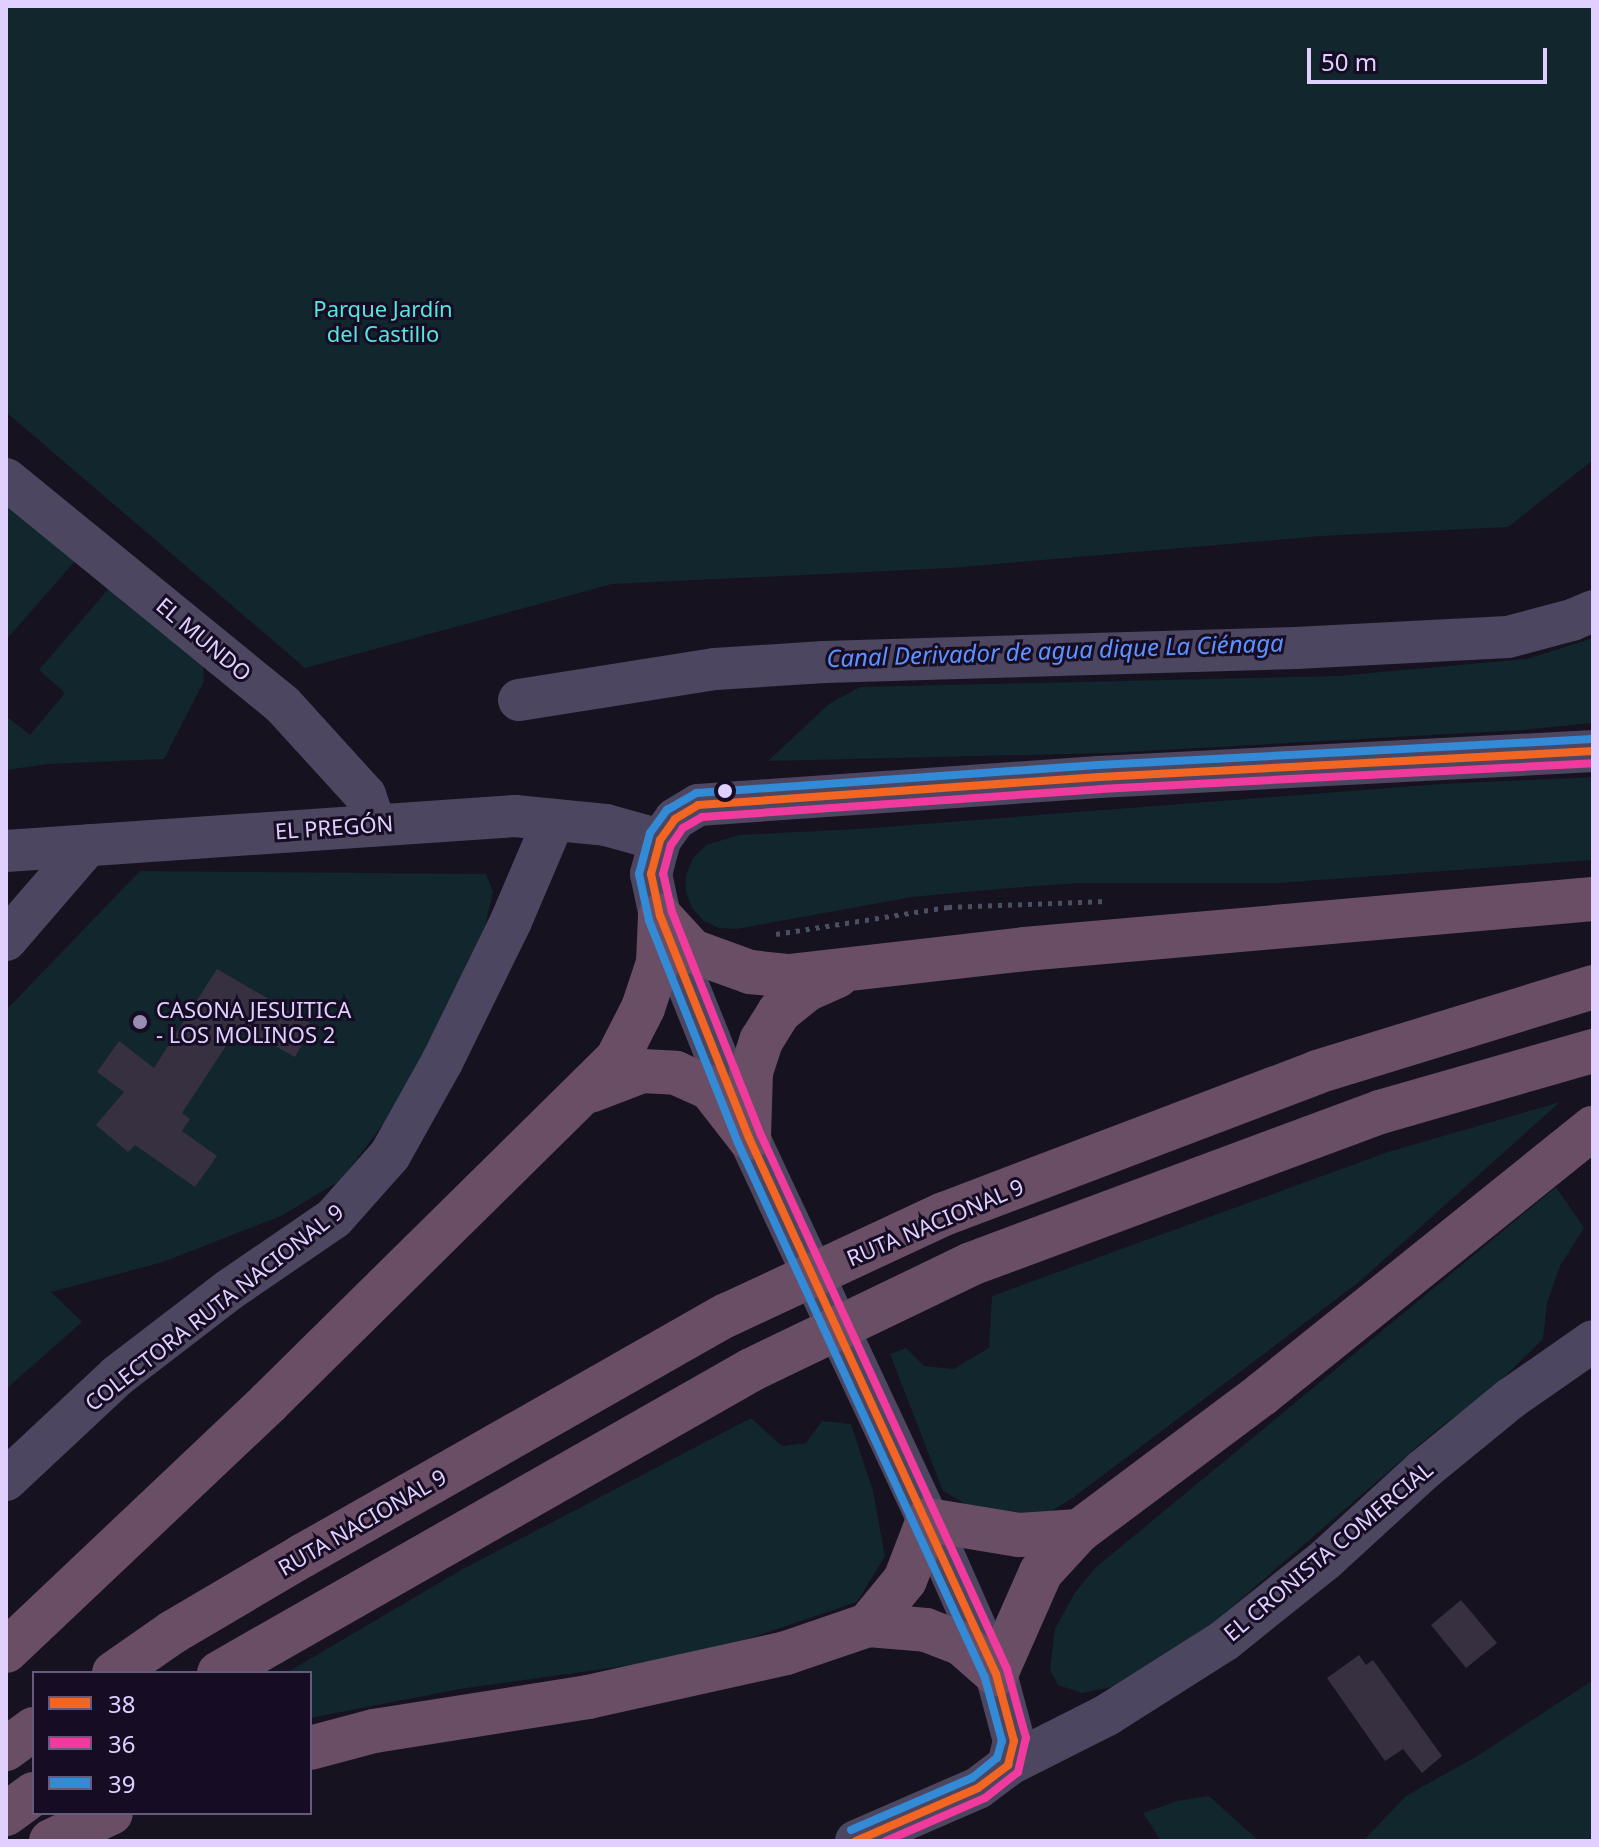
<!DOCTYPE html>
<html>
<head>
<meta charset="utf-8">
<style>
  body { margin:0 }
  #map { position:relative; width:1599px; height:1847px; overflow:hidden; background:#17121f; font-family:"Noto Sans",sans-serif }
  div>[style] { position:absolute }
  .green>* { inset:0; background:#11262d }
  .building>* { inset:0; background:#373041 }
  .path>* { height:5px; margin-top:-2.5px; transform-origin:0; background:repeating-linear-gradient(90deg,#485062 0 4px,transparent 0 10px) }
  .minor>* { height:42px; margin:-21px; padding:0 21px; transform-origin:21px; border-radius:21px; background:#4d4660 }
  .highway>* { height:44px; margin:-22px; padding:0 22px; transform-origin:22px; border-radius:22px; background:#694e65 }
  .highway-bridge>* { height:44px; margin:-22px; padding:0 22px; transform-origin:22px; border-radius:22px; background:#694e65 }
  .bus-1>* { height:8px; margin:-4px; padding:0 4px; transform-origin:4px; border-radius:4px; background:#f26522 }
  .bus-2>* { height:8px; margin:-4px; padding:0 4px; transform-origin:4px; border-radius:4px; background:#f13a9d }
  .bus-3>* { height:8px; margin:-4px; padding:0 4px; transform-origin:4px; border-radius:4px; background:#338bd7 }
  .dots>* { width:22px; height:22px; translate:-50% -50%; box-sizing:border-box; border:4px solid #160d24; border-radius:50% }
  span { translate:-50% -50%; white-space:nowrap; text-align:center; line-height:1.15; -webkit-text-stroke:6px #160d24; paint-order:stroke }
  .park-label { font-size:22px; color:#56e6e0 }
  .street-label { font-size:22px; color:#dfd0ff }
  .poi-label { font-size:22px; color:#dfd0ff }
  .left { translate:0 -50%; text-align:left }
  .water-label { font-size:24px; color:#5e93ff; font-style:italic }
  .frame { position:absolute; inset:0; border:8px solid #dfd0ff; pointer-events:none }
  .legend { position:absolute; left:32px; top:1671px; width:280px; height:144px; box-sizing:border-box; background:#160d24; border:2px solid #665b7c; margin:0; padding:10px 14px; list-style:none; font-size:24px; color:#dfd0ff }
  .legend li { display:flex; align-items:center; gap:16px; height:40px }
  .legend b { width:40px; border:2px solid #665b7c }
  .scale { position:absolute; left:1307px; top:48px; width:240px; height:36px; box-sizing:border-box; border:4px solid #dfd0ff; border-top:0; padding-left:10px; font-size:24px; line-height:28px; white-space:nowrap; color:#dfd0ff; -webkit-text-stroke:6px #160d24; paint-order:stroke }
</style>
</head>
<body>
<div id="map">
  <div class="green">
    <div style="clip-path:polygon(6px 6px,1593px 6px,1593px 460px,1508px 527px,1321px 536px,950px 568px,612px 584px,305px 668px,6px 412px)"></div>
    <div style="clip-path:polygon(6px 503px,76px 560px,6px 640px)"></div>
    <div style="clip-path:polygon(110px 587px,203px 662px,204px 681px,164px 759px,48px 764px,6px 770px,6px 716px,30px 735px,65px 693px,39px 670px)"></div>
    <div style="clip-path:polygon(1593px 638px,1593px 723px,1522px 730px,1108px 753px,768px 761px,829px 704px,860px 687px,1337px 676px,1527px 659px)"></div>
    <div style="clip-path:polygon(1593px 777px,1593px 860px,1278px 883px,1080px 883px,1010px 888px,912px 897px,736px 929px,719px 928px,704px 921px,692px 908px,686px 892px,686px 875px,693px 858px,706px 845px,739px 835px,858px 829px,1441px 784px)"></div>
    <div style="clip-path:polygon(140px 871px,486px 874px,493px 892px,485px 926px,402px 1099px,341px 1180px,281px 1216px,163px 1262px,51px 1292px,82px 1322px,6px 1389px,6px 1010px)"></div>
    <div style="clip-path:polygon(1560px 1102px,1359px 1282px,1074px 1497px,1043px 1516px,1017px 1515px,967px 1505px,943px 1491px,890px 1354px,906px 1348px,924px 1366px,953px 1369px,989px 1348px,992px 1296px,1388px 1152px)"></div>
    <div style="clip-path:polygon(1556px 1187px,1584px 1228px,1560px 1266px,1547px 1303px,1543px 1339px,1492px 1389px,1439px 1428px,1198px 1636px,1116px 1686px,1082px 1693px,1058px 1685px,1050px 1670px,1055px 1629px,1074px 1594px,1094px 1569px)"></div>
    <div style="clip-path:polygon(751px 1418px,782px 1446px,806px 1443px,822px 1421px,851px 1424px,873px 1491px,885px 1556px,857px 1602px,697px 1656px,460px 1689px,310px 1718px,310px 1673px,286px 1673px,461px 1570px)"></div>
    <div style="clip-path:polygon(1593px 1680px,1593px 1841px,1363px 1841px,1406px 1796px,1479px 1755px)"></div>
    <div style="clip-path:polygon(1209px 1796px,1259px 1841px,1161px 1841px,1143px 1813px,1177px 1801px)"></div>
  </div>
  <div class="building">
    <div style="clip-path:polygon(217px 969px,313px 1025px,295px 1057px,239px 1026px,182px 1113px,190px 1119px,182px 1131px,217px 1156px,195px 1187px,135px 1145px,128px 1152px,96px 1125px,124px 1092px,97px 1072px,119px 1041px,154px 1068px)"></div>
    <div style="clip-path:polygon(1461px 1600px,1497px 1643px,1466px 1668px,1431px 1625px)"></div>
    <div style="clip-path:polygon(1359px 1655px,1366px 1665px,1373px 1660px,1442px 1756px,1422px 1773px,1403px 1749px,1385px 1761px,1327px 1678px)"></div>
  </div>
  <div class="path">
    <div style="left:776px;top:934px;width:174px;rotate:-8.9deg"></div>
    <div style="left:948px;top:907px;width:158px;rotate:-2.2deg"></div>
  </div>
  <div class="minor">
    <div style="left:6px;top:479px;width:357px;rotate:39.2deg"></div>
    <div style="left:283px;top:705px;width:122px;rotate:47.7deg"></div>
    <div style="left:365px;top:795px;width:31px;rotate:71deg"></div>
    <div style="left:519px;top:700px;width:198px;rotate:-9deg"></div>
    <div style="left:715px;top:669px;width:109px;rotate:-3.7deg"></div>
    <div style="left:824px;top:662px;width:472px;rotate:-1.7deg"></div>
    <div style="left:1296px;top:648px;width:212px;rotate:-3deg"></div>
    <div style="left:1508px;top:637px;width:66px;rotate:-14.9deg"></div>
    <div style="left:1572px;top:620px;width:23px;rotate:-23deg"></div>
    <div style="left:6px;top:851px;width:510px;rotate:-3.93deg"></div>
    <div style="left:515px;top:816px;width:91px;rotate:5.6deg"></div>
    <div style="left:606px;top:825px;width:56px;rotate:15.5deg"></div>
    <div style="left:6px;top:940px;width:125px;rotate:-49.2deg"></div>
    <div style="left:6px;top:1480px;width:152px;rotate:-43.1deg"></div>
    <div style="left:117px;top:1376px;width:141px;rotate:-37.5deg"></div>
    <div style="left:229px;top:1290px;width:127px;rotate:-34.4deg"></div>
    <div style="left:334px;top:1218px;width:84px;rotate:-48.4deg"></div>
    <div style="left:390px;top:1155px;width:107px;rotate:-60.8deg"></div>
    <div style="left:442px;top:1062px;width:157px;rotate:-63.9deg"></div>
    <div style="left:511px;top:921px;width:110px;rotate:-66.9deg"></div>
    <div style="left:1008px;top:1765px;width:25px;rotate:-76deg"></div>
    <div style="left:1014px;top:1741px;width:69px;rotate:-105deg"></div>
    <div style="left:996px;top:1674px;width:168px;rotate:-113.8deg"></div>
    <div style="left:928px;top:1520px;width:422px;rotate:-115.1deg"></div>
    <div style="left:749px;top:1138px;width:239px;rotate:-111.8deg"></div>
    <div style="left:660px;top:916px;width:43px;rotate:-102.1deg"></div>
    <div style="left:651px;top:874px;width:35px;rotate:-75deg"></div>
    <div style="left:660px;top:840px;width:26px;rotate:-54deg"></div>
    <div style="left:675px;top:819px;width:27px;rotate:-31deg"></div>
    <div style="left:698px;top:805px;width:402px;rotate:-4deg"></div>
    <div style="left:1099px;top:777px;width:495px;rotate:-3deg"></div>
    <div style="left:856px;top:1841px;width:133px;rotate:-23.5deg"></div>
    <div style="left:978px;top:1788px;width:38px;rotate:-37deg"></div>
    <div style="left:1008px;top:1765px;width:111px;rotate:-26.8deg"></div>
    <div style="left:1107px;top:1715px;width:140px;rotate:-32.4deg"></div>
    <div style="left:1225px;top:1640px;width:129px;rotate:-38.7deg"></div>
    <div style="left:1326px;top:1559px;width:130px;rotate:-42.5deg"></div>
    <div style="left:1422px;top:1471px;width:114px;rotate:-39.3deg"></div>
    <div style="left:1510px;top:1399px;width:101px;rotate:-34.9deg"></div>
  </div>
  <div class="highway">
    <div style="left:660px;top:916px;width:47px;rotate:47.6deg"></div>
    <div style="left:692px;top:951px;width:62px;rotate:19.9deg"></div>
    <div style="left:750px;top:972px;width:39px;rotate:6deg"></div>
    <div style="left:789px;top:976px;width:238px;rotate:-6.5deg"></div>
    <div style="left:1025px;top:949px;width:570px;rotate:-5.03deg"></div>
    <div style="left:590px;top:1091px;width:56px;rotate:-21deg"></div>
    <div style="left:642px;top:1071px;width:34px;rotate:3deg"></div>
    <div style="left:676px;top:1073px;width:37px;rotate:24deg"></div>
    <div style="left:710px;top:1088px;width:63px;rotate:52deg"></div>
    <div style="left:749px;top:1138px;width:66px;rotate:-88.3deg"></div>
    <div style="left:751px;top:1072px;width:33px;rotate:-72deg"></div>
    <div style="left:761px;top:1041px;width:34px;rotate:-58deg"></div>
    <div style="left:779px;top:1012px;width:35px;rotate:-39deg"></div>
    <div style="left:806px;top:990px;width:34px;rotate:-24deg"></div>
    <div style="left:944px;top:1214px;width:399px;rotate:-20.8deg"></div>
    <div style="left:1317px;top:1072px;width:289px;rotate:-17.1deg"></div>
    <div style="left:971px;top:1264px;width:436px;rotate:-20.4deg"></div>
    <div style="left:1380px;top:1112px;width:222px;rotate:-16deg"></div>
    <div style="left:868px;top:1625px;width:58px;rotate:4.9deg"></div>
    <div style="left:926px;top:1630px;width:39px;rotate:21deg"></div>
    <div style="left:962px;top:1644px;width:45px;rotate:41.4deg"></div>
    <div style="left:996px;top:1674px;width:111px;rotate:-66.2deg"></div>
    <div style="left:1041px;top:1572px;width:56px;rotate:-47.2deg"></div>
    <div style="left:6px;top:1651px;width:362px;rotate:-43.4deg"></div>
    <div style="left:269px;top:1402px;width:489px;rotate:-44.6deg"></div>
    <div style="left:617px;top:1059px;width:57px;rotate:-63deg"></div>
    <div style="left:643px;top:1008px;width:47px;rotate:-71.6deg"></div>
    <div style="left:658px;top:963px;width:47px;rotate:-87.6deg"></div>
    <div style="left:114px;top:1673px;width:72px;rotate:-34.8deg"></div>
    <div style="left:173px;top:1632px;width:150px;rotate:-30.5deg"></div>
    <div style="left:302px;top:1556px;width:489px;rotate:-29.6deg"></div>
    <div style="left:219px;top:1673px;width:612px;rotate:-29.66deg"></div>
    <div style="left:310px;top:1748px;width:66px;rotate:-14.9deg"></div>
    <div style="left:374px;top:1731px;width:217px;rotate:-9deg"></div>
    <div style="left:588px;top:1697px;width:203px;rotate:-12.5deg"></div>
    <div style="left:786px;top:1653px;width:87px;rotate:-18.9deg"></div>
    <div style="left:868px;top:1625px;width:58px;rotate:-50.6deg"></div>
    <div style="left:905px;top:1580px;width:64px;rotate:-69deg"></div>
    <div style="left:928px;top:1520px;width:92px;rotate:9.4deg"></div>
    <div style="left:1019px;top:1535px;width:60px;rotate:-3.8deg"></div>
    <div style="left:1079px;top:1531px;width:229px;rotate:-36.8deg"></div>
    <div style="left:1262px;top:1394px;width:425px;rotate:-38.8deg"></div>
    <div style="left:6px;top:1749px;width:34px;rotate:-36deg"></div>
    <div style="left:6px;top:1814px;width:34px;rotate:-36deg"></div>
    <div style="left:51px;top:1841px;width:66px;rotate:-25deg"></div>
  </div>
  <div class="highway-bridge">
    <div style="left:727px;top:1315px;width:239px;rotate:-25deg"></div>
    <div style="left:751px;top:1370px;width:244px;rotate:-25.7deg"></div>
  </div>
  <div class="bus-1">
    <div style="left:856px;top:1841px;width:133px;rotate:-23.5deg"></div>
    <div style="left:978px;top:1788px;width:38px;rotate:-37deg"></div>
    <div style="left:1008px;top:1765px;width:25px;rotate:-76deg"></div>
    <div style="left:1014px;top:1741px;width:69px;rotate:-105deg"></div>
    <div style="left:996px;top:1674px;width:590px;rotate:-114.74deg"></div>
    <div style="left:749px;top:1138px;width:239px;rotate:-111.8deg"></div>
    <div style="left:660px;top:916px;width:43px;rotate:-102.1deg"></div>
    <div style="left:651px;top:874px;width:35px;rotate:-75deg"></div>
    <div style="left:660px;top:840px;width:26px;rotate:-54deg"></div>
    <div style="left:675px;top:819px;width:27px;rotate:-31deg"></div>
    <div style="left:698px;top:805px;width:402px;rotate:-4deg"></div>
    <div style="left:1099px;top:777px;width:495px;rotate:-3deg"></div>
  </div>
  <div class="bus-2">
    <div style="left:886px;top:1841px;width:108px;rotate:-23.5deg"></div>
    <div style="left:985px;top:1798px;width:42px;rotate:-38.2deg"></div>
    <div style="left:1018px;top:1772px;width:35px;rotate:-77deg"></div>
    <div style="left:1026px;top:1738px;width:72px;rotate:-105.4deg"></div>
    <div style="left:1007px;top:1669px;width:590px;rotate:-114.74deg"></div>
    <div style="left:760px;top:1133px;width:238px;rotate:-111.7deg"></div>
    <div style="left:672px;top:912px;width:39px;rotate:-103deg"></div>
    <div style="left:663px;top:874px;width:30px;rotate:-75deg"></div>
    <div style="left:671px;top:845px;width:21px;rotate:-55deg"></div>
    <div style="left:683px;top:828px;width:22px;rotate:-30deg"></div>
    <div style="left:702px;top:817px;width:399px;rotate:-4deg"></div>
    <div style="left:1100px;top:789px;width:494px;rotate:-3deg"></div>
  </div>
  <div class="bus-3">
    <div style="left:851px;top:1830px;width:132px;rotate:-23.3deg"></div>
    <div style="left:972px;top:1778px;width:32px;rotate:-39deg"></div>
    <div style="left:997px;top:1758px;width:18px;rotate:-74deg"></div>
    <div style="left:1002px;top:1741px;width:65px;rotate:-105.1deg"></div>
    <div style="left:985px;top:1678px;width:589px;rotate:-114.78deg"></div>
    <div style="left:738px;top:1143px;width:240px;rotate:-111.8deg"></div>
    <div style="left:649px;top:920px;width:47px;rotate:-102.3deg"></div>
    <div style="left:639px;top:874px;width:42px;rotate:-75deg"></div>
    <div style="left:650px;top:833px;width:29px;rotate:-54deg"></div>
    <div style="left:667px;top:810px;width:34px;rotate:-30deg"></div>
    <div style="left:697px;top:793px;width:402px;rotate:-4deg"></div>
    <div style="left:1098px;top:765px;width:495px;rotate:-3deg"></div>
  </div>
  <div class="dots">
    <div style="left:725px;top:791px;background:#dfd0ff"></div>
    <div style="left:140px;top:1022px;background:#998eb1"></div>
  </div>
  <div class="park-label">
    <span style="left:383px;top:321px">Parque Jardín<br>del Castillo</span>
  </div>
  <div class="street-label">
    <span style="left:204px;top:639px;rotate:40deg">EL MUNDO</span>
    <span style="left:334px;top:827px;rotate:-4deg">EL PREGÓN</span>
    <span style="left:935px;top:1222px;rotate:-23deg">RUTA NACIONAL 9</span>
    <span style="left:214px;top:1307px;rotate:-38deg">COLECTORA RUTA NACIONAL 9</span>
    <span style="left:362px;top:1522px;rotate:-30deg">RUTA NACIONAL 9</span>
    <span style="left:1328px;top:1551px;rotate:-40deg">EL CRONISTA COMERCIAL</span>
  </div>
  <div class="poi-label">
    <span class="left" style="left:156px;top:1022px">CASONA JESUITICA<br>- LOS MOLINOS 2</span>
  </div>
  <div class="water-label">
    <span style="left:1055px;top:650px;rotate:-2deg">Canal Derivador de agua dique La Ciénaga</span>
  </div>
  <div class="frame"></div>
  <ul class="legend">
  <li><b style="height:10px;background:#f26522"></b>38</li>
  <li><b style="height:10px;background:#f13a9d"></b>36</li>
  <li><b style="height:10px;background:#338bd7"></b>39</li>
  </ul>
  <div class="scale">50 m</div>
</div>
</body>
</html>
